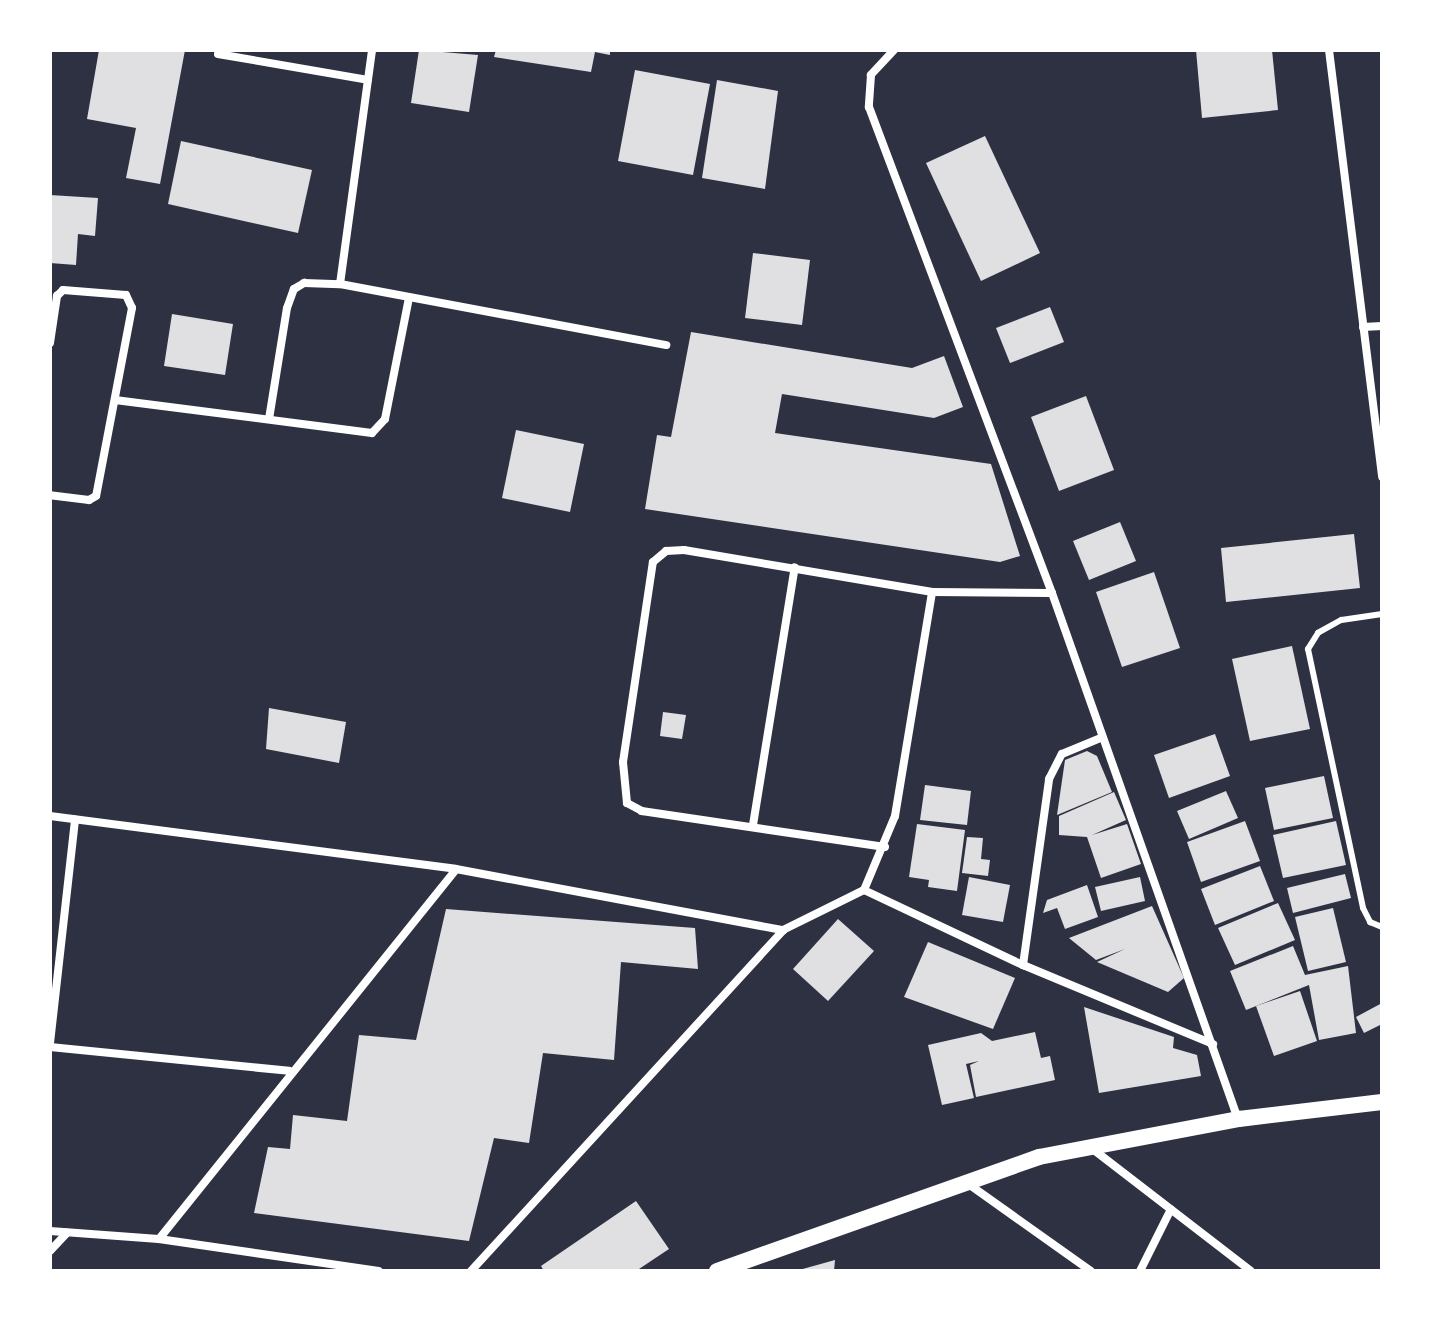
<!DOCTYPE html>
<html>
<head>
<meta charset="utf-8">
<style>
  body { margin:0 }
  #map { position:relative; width:1432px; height:1321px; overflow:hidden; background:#2d3142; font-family:Inter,sans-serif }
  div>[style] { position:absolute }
  .building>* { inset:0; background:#e0e0e3 }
  .service>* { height:6px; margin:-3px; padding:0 3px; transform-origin:3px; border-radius:3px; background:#fff }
  .minor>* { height:8px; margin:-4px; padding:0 4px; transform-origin:4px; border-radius:4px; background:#fff }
  .secondary>* { height:16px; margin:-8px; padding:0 8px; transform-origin:8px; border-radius:8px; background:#fff }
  span { translate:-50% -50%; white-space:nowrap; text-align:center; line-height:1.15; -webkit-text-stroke:6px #fff; paint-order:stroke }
  .frame { position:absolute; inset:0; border:52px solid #fff; pointer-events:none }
</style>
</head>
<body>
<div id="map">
  <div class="building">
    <div style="clip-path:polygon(99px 50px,185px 50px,160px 184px,126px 178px,136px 128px,87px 119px)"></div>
    <div style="clip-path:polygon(419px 50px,478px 55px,469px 112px,411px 103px)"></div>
    <div style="clip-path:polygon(496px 50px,610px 50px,610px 55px,595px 52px,591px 72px,494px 57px)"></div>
    <div style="clip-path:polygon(1196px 50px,1272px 50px,1278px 110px,1202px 118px)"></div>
    <div style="clip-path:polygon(635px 70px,710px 84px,693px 175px,618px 161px)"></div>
    <div style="clip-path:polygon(717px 80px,778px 91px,765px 189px,702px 178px)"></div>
    <div style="clip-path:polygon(985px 136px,1040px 253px,981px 281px,926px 163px)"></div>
    <div style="clip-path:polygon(181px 141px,312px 170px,298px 233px,168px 204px)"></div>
    <div style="clip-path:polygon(50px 195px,98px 198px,95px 236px,78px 234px,76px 265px,50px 263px)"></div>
    <div style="clip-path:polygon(753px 253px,810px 260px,802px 325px,745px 318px)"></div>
    <div style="clip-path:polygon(1050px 307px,1064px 342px,1010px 363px,996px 328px)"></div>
    <div style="clip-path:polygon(172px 314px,233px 324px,225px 375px,164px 366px)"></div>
    <div style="clip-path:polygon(691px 332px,912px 368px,944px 356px,963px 407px,934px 418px,782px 394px,775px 433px,991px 464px,1020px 556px,1000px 562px,645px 509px,657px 435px,671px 437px)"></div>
    <div style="clip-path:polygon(1086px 396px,1114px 470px,1059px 491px,1031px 417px)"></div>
    <div style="clip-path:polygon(516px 430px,584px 444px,570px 512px,502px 498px)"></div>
    <div style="clip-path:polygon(1120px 522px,1136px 561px,1089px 580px,1073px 541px)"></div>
    <div style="clip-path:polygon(1354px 534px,1360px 588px,1226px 602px,1221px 548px)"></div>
    <div style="clip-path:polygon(1154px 572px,1180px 648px,1122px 667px,1096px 592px)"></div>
    <div style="clip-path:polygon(1292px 646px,1310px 729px,1250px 741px,1232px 659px)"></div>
    <div style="clip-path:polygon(269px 708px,346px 722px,339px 763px,266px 749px)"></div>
    <div style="clip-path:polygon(663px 712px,686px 715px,682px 739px,660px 736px)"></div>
    <div style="clip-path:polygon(1215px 734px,1230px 776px,1169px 798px,1154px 755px)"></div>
    <div style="clip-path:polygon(1087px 751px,1097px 756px,1112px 792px,1057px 815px,1065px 760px)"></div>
    <div style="clip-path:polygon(1324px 776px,1333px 818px,1274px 830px,1265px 788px)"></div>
    <div style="clip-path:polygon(925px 785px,971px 791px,967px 825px,920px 820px)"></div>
    <div style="clip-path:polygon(1226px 791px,1238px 818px,1189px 839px,1177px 811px)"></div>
    <div style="clip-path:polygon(1114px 792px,1126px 820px,1092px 835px,1127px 824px,1141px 864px,1101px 878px,1087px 837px,1059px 835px,1059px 816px)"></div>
    <div style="clip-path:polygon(1245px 821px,1260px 861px,1201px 882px,1187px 842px)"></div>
    <div style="clip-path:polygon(1336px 821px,1346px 865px,1283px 878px,1273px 835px)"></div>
    <div style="clip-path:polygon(917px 824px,965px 830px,957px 891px,928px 887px,929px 880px,909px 877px)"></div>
    <div style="clip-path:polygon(967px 837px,983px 838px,981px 859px,990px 860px,988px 876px,962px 873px)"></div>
    <div style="clip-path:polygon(1260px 866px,1274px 901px,1215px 925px,1201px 889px)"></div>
    <div style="clip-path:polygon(1345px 874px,1351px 898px,1293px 913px,1287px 888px)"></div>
    <div style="clip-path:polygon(969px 877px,1010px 885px,1003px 922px,962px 915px)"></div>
    <div style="clip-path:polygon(1140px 877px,1145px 901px,1101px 911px,1095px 887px)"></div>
    <div style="clip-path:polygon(1087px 885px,1098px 917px,1065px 929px,1057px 908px,1043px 913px,1047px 900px)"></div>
    <div style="clip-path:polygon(1278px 903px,1295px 940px,1235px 965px,1218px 928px)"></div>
    <div style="clip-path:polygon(1152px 906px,1184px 978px,1168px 992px,1097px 962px,1125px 949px,1096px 960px,1069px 938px)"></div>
    <div style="clip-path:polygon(1333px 908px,1346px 962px,1308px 971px,1295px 917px)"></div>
    <div style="clip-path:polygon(446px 909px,695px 928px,698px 969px,621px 962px,614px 1060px,543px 1053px,529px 1143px,494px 1138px,469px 1241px,254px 1213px,268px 1147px,290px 1149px,293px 1115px,347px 1121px,359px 1035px,416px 1040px)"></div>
    <div style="clip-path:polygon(838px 919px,874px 951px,828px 1001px,793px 969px)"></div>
    <div style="clip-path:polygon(928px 942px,1015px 978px,993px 1029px,904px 997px)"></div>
    <div style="clip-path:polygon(1293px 946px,1305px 975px,1348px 966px,1356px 1033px,1319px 1040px,1309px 985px,1246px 1010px,1230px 971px)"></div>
    <div style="clip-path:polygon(1300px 991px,1317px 1041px,1274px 1056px,1256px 1006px)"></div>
    <div style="clip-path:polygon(1382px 1003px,1382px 1024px,1364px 1033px,1356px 1017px)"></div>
    <div style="clip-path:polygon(1084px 1007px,1174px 1037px,1173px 1048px,1197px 1055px,1201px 1076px,1099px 1093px)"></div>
    <div style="clip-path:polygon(1035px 1032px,1041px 1058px,1050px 1056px,1055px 1080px,976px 1097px,970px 1065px,979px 1061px,966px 1064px,974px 1098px,942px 1105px,928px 1045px,981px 1033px,992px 1041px)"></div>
    <div style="clip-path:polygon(636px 1201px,669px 1249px,636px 1271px,544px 1271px,541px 1266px)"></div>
    <div style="clip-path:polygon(835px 1260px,834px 1271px,799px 1271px,799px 1270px)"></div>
  </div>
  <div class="service">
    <div style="left:1382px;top:614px;width:41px;rotate:171.7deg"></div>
    <div style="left:1341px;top:620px;width:26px;rotate:151deg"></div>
    <div style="left:1318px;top:633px;width:19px;rotate:122deg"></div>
    <div style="left:1308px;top:649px;width:265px;rotate:78deg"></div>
    <div style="left:1363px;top:908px;width:16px;rotate:63deg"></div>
    <div style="left:1370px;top:922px;width:13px;rotate:23deg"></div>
  </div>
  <div class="minor">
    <div style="left:894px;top:50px;width:34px;rotate:133deg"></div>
    <div style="left:871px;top:75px;width:32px;rotate:94deg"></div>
    <div style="left:869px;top:107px;width:519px;rotate:69.37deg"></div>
    <div style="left:1052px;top:593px;width:558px;rotate:70.53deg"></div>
    <div style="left:1329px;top:50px;width:430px;rotate:82.9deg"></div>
    <div style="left:218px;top:54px;width:152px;rotate:9.8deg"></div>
    <div style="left:340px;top:284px;width:236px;rotate:-82.2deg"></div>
    <div style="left:1363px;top:327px;width:19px;rotate:-3deg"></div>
    <div style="left:50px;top:343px;width:48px;rotate:-81.5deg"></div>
    <div style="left:57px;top:296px;width:8px;rotate:-45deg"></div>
    <div style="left:63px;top:290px;width:63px;rotate:4.5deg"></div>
    <div style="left:126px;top:295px;width:14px;rotate:65deg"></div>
    <div style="left:132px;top:308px;width:191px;rotate:100.8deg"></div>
    <div style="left:96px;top:496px;width:8px;rotate:150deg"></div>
    <div style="left:89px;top:500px;width:39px;rotate:-173deg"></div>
    <div style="left:115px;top:400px;width:259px;rotate:7.3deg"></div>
    <div style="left:372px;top:433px;width:19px;rotate:-47deg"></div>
    <div style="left:385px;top:419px;width:123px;rotate:-78.8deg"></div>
    <div style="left:269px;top:419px;width:112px;rotate:-80.8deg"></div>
    <div style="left:287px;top:308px;width:20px;rotate:-70deg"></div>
    <div style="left:294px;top:289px;width:12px;rotate:-31deg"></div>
    <div style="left:304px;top:283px;width:36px;rotate:2deg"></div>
    <div style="left:340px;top:284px;width:332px;rotate:10.6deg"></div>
    <div style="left:50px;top:816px;width:409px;rotate:7.4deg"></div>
    <div style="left:456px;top:869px;width:333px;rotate:10.6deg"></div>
    <div style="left:753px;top:825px;width:261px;rotate:-80.8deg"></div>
    <div style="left:885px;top:847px;width:246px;rotate:-171.6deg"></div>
    <div style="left:642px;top:811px;width:17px;rotate:-152deg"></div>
    <div style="left:627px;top:803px;width:41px;rotate:-95.6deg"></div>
    <div style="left:623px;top:762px;width:202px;rotate:-81.5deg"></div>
    <div style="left:653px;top:562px;width:17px;rotate:-40deg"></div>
    <div style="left:666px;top:551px;width:18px;rotate:-3deg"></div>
    <div style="left:684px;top:550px;width:252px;rotate:9.6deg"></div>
    <div style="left:932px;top:592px;width:120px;rotate:0.5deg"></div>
    <div style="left:864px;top:890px;width:176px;rotate:25.3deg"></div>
    <div style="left:1023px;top:965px;width:206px;rotate:22.6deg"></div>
    <div style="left:1023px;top:965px;width:188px;rotate:-82deg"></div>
    <div style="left:1049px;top:779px;width:28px;rotate:-63deg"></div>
    <div style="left:1062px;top:754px;width:44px;rotate:-22.5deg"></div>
    <div style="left:50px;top:1043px;width:225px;rotate:-83.6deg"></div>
    <div style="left:50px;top:1047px;width:240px;rotate:5.7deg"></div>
    <div style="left:1090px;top:1147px;width:203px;rotate:37.6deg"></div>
    <div style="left:967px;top:1183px;width:152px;rotate:35.4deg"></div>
    <div style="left:50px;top:1231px;width:109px;rotate:4.2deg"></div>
    <div style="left:159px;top:1239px;width:222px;rotate:8.3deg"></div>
    <div style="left:159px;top:1239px;width:474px;rotate:-51.2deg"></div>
    <div style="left:50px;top:1251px;width:25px;rotate:-47deg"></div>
    <div style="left:471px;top:1271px;width:462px;rotate:-47.5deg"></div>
    <div style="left:783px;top:930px;width:90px;rotate:-26.3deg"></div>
    <div style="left:864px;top:890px;width:80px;rotate:-67.3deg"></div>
    <div style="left:895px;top:816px;width:227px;rotate:-80.6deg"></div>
    <div style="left:1140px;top:1271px;width:69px;rotate:-63.4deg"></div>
  </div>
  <div class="secondary">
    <div style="left:717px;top:1271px;width:342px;rotate:-19.5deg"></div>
    <div style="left:1039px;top:1157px;width:204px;rotate:-10.8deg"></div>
    <div style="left:1239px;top:1119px;width:144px;rotate:-6.8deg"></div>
  </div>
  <div class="frame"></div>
</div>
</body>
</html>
